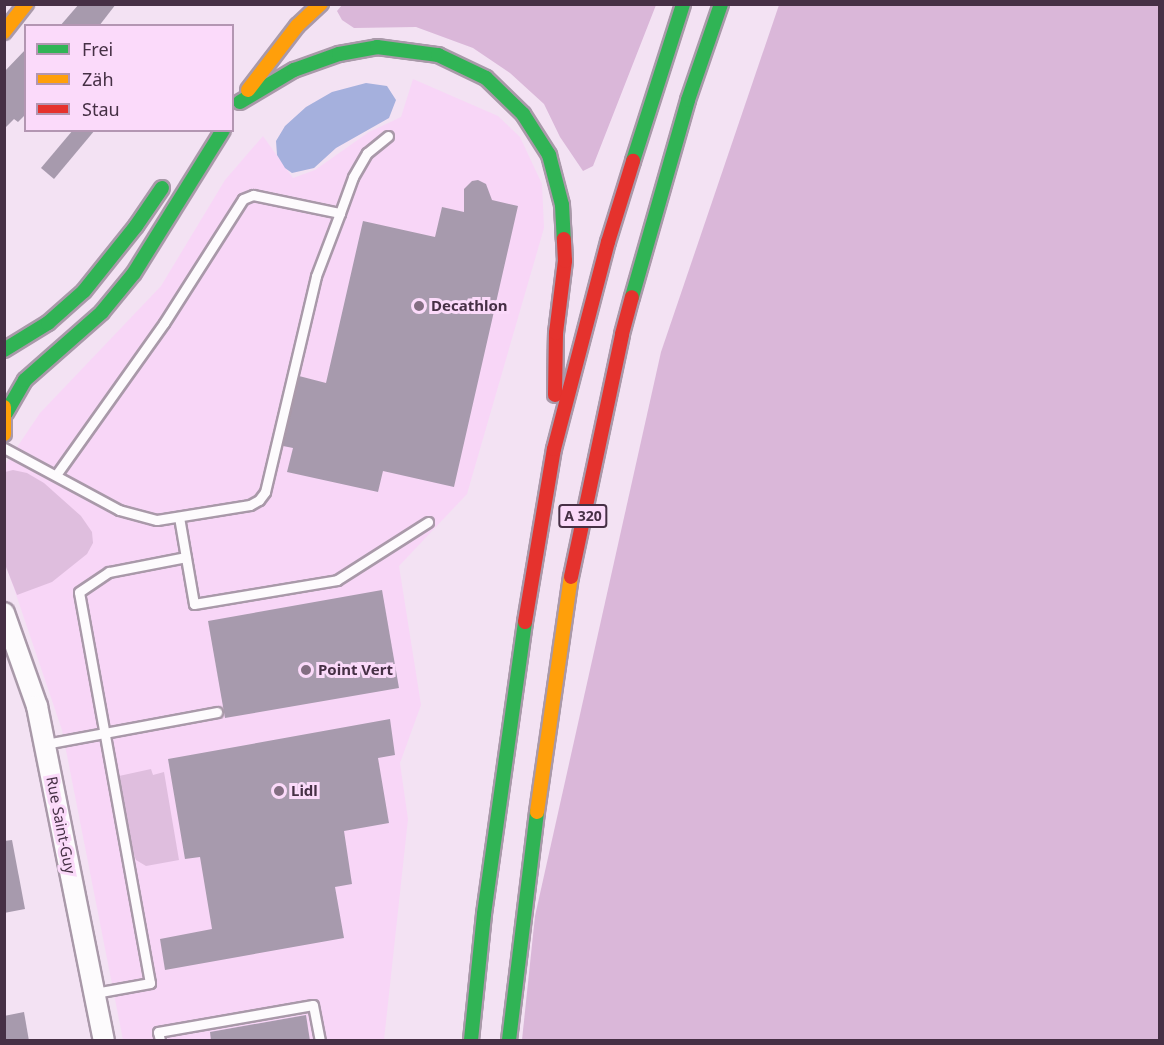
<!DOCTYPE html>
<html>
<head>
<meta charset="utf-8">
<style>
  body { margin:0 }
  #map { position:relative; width:1164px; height:1045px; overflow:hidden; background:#f3e2f3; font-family:"Noto Sans",sans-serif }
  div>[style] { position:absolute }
  .built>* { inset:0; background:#f8d6f7 }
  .green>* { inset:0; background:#dfbede }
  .forest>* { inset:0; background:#dab7d9 }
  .water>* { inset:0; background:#a5b0dd }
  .building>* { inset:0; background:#a79aad }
  .roads { filter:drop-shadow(2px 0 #a999a9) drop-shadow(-2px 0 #a999a9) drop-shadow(0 2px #a999a9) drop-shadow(0 -2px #a999a9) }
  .lane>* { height:9px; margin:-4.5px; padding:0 4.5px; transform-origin:4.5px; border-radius:4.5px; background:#fdfbfd }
  .street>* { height:20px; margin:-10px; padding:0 10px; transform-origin:10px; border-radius:10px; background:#fdfbfd }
  .fast>* { height:14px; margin:-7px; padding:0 7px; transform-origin:7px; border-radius:7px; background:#30b455 }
  .slow>* { height:14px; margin:-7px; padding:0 7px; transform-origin:7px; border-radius:7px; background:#ff9f0a }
  .jam>* { height:14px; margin:-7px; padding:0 7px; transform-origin:7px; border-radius:7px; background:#e5322d }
  .dots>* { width:16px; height:16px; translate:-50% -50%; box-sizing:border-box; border:3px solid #fbdafa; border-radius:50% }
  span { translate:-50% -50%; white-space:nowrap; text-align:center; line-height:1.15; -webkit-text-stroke:6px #fbdafa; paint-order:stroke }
  .shield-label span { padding:2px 4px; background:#fbdafa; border:2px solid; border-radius:4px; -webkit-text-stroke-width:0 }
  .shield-label { font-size:14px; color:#463045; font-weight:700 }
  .poi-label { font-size:15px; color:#463045; font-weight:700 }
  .left { translate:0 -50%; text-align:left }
  .street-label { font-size:15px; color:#463045 }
  .frame { position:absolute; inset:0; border:6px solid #463045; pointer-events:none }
  .legend { position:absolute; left:24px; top:24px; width:210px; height:108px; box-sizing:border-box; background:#fbdafa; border:2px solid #b396b2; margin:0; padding:8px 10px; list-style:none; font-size:18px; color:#463045 }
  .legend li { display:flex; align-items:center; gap:12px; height:30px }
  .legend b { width:30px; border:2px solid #b396b2 }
</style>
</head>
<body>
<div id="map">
  <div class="built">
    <div style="clip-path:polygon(413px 79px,498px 116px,520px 137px,542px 184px,544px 228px,467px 494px,399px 566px,421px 705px,400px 763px,408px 819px,384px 1040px,123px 1040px,62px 730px,5px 562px,5px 465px,40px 413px,161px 286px,225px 180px,263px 136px,293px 178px,315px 170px,369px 132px,401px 117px)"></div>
  </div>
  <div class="green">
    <div style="clip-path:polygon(13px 470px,27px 473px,44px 483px,81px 516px,92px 532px,93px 543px,87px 554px,52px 582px,17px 595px,4px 562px,5px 472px)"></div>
    <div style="clip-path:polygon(151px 769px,153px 775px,164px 772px,179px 860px,146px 866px,136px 860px,133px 852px,119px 776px)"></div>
  </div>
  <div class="forest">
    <div style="clip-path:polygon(342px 5px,342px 4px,656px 5px,593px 166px,583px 171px,560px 137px,544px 104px,510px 73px,473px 48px,416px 27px,354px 28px,342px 20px,337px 11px)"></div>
    <div style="clip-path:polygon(779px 5px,1159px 5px,1159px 1040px,522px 1040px,535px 916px,661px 352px)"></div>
  </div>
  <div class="water">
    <div style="clip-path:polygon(366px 83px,387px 86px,396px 100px,389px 118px,336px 148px,314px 168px,292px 173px,285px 168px,277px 155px,276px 141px,285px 126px,306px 107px,332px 92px)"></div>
  </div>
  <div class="building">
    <div style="clip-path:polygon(79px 4px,116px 4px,99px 26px,60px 26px)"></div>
    <div style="clip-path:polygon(26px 49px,26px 114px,18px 122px,14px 119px,4px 129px,4px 72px)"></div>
    <div style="clip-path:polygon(73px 130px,95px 130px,54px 179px,41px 168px)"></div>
    <div style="clip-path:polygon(472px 181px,478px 180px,486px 184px,492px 200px,518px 206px,454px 487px,383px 471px,378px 492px,287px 472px,293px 448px,283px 446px,299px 376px,326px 383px,363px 221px,435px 237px,442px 207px,464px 212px,464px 189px)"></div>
    <div style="clip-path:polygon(382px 590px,399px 688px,225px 718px,208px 621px)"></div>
    <div style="clip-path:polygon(390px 719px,395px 755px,378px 758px,389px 823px,344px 831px,352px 884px,335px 887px,344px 938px,165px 970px,160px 939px,212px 929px,200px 857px,185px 859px,168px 759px)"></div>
    <div style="clip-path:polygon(12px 840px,25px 909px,4px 913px,4px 841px)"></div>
    <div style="clip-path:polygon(24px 1012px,29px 1041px,4px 1041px,4px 1016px)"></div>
    <div style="clip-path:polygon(306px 1015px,310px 1041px,211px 1041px,210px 1032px)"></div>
  </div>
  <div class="roads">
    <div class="lane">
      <div style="left:4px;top:448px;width:131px;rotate:28.3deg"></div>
      <div style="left:119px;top:510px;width:39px;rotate:15deg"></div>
      <div style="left:157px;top:520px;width:94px;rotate:-9.2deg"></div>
      <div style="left:250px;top:505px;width:10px;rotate:-29deg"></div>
      <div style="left:259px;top:500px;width:10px;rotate:-53deg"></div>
      <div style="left:265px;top:492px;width:222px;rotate:-76.7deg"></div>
      <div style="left:316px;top:276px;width:67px;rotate:-69.1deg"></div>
      <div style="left:56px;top:475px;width:186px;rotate:-54.6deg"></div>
      <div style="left:164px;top:323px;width:147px;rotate:-57.5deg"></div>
      <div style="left:243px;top:199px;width:11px;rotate:-22deg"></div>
      <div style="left:253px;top:195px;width:89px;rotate:11.7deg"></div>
      <div style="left:340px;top:213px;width:38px;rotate:-70deg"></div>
      <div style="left:353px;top:177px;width:28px;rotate:-60deg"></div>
      <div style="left:367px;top:153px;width:27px;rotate:-39deg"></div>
      <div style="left:179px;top:517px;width:88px;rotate:80.2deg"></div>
      <div style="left:194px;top:604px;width:145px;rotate:-9.5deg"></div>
      <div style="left:337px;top:580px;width:108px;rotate:-32.5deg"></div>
      <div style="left:45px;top:744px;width:175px;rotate:-10.5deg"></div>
      <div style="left:95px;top:993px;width:56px;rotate:-10.3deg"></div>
      <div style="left:150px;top:983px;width:397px;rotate:-100.3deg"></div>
      <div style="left:79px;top:592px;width:36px;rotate:-34deg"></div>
      <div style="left:109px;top:572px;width:78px;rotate:-11deg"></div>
      <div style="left:160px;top:1040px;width:8px;rotate:-104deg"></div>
      <div style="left:158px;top:1032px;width:157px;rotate:-9.9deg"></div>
      <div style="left:313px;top:1005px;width:36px;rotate:79deg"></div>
    </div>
    <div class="street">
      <div style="left:4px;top:613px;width:99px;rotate:70.5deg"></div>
      <div style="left:37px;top:706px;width:341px;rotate:78.7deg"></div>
    </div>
    <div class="fast">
      <div style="left:240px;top:102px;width:63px;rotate:-30.7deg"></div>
      <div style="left:294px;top:70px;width:48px;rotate:-19.6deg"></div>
      <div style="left:339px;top:54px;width:39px;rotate:-10deg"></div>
      <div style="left:377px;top:47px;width:62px;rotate:7.5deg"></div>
      <div style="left:438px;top:55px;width:53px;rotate:25.6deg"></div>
      <div style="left:486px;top:78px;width:52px;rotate:44.2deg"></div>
      <div style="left:523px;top:114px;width:49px;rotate:57.6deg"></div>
      <div style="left:549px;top:155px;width:52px;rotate:75.4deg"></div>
      <div style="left:562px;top:205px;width:34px;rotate:87deg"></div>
      <div style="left:633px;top:161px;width:165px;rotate:-72.3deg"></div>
      <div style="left:632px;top:297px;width:205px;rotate:-74.1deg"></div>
      <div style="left:688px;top:100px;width:102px;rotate:-71deg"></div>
      <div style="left:4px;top:350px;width:52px;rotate:-31.5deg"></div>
      <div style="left:48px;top:323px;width:48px;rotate:-41.6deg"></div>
      <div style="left:84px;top:291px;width:83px;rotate:-51.3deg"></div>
      <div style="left:136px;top:226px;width:46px;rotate:-55.6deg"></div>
      <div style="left:6px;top:413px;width:38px;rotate:-60deg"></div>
      <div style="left:25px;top:380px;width:103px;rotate:-41.4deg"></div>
      <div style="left:102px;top:312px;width:50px;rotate:-50.6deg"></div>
      <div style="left:134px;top:273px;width:168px;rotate:-58.1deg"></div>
      <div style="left:471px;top:1040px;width:127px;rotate:-84.1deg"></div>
      <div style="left:484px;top:914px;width:295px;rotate:-82deg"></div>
      <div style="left:509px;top:1040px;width:230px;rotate:-83deg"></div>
    </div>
    <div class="slow">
      <div style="left:4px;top:32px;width:36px;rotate:-52deg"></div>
      <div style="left:248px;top:90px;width:81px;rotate:-52.6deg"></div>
      <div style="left:297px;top:26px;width:33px;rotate:-43deg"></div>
      <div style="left:4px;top:407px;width:27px;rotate:90deg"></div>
      <div style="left:537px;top:812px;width:237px;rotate:-81.8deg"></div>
    </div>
    <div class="jam">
      <div style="left:555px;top:395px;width:62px;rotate:-89.1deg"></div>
      <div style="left:556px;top:333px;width:73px;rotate:-82.9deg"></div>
      <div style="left:565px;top:261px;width:22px;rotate:-93deg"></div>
      <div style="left:571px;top:577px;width:248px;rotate:-78.1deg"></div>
      <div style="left:622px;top:334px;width:38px;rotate:-75deg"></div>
      <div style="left:525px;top:622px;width:175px;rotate:-80.5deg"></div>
      <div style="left:554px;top:449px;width:214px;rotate:-75.4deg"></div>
      <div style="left:608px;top:242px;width:85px;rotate:-72.8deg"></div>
    </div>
  </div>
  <div class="dots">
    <div style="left:419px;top:306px;background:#836e82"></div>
    <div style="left:306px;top:670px;background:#836e82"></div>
    <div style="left:279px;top:791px;background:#836e82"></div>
  </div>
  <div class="shield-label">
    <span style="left:583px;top:516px">A 320</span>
  </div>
  <div class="poi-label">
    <span class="left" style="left:431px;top:306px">Decathlon</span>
    <span class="left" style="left:318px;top:670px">Point Vert</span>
    <span class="left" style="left:291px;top:791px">Lidl</span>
  </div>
  <div class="street-label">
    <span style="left:61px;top:825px;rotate:79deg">Rue Saint-Guy</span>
  </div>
  <div class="frame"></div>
  <ul class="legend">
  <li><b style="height:8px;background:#30b455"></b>Frei</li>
  <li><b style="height:8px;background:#ff9f0a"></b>Zäh</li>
  <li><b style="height:8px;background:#e5322d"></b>Stau</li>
  </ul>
</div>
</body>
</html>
